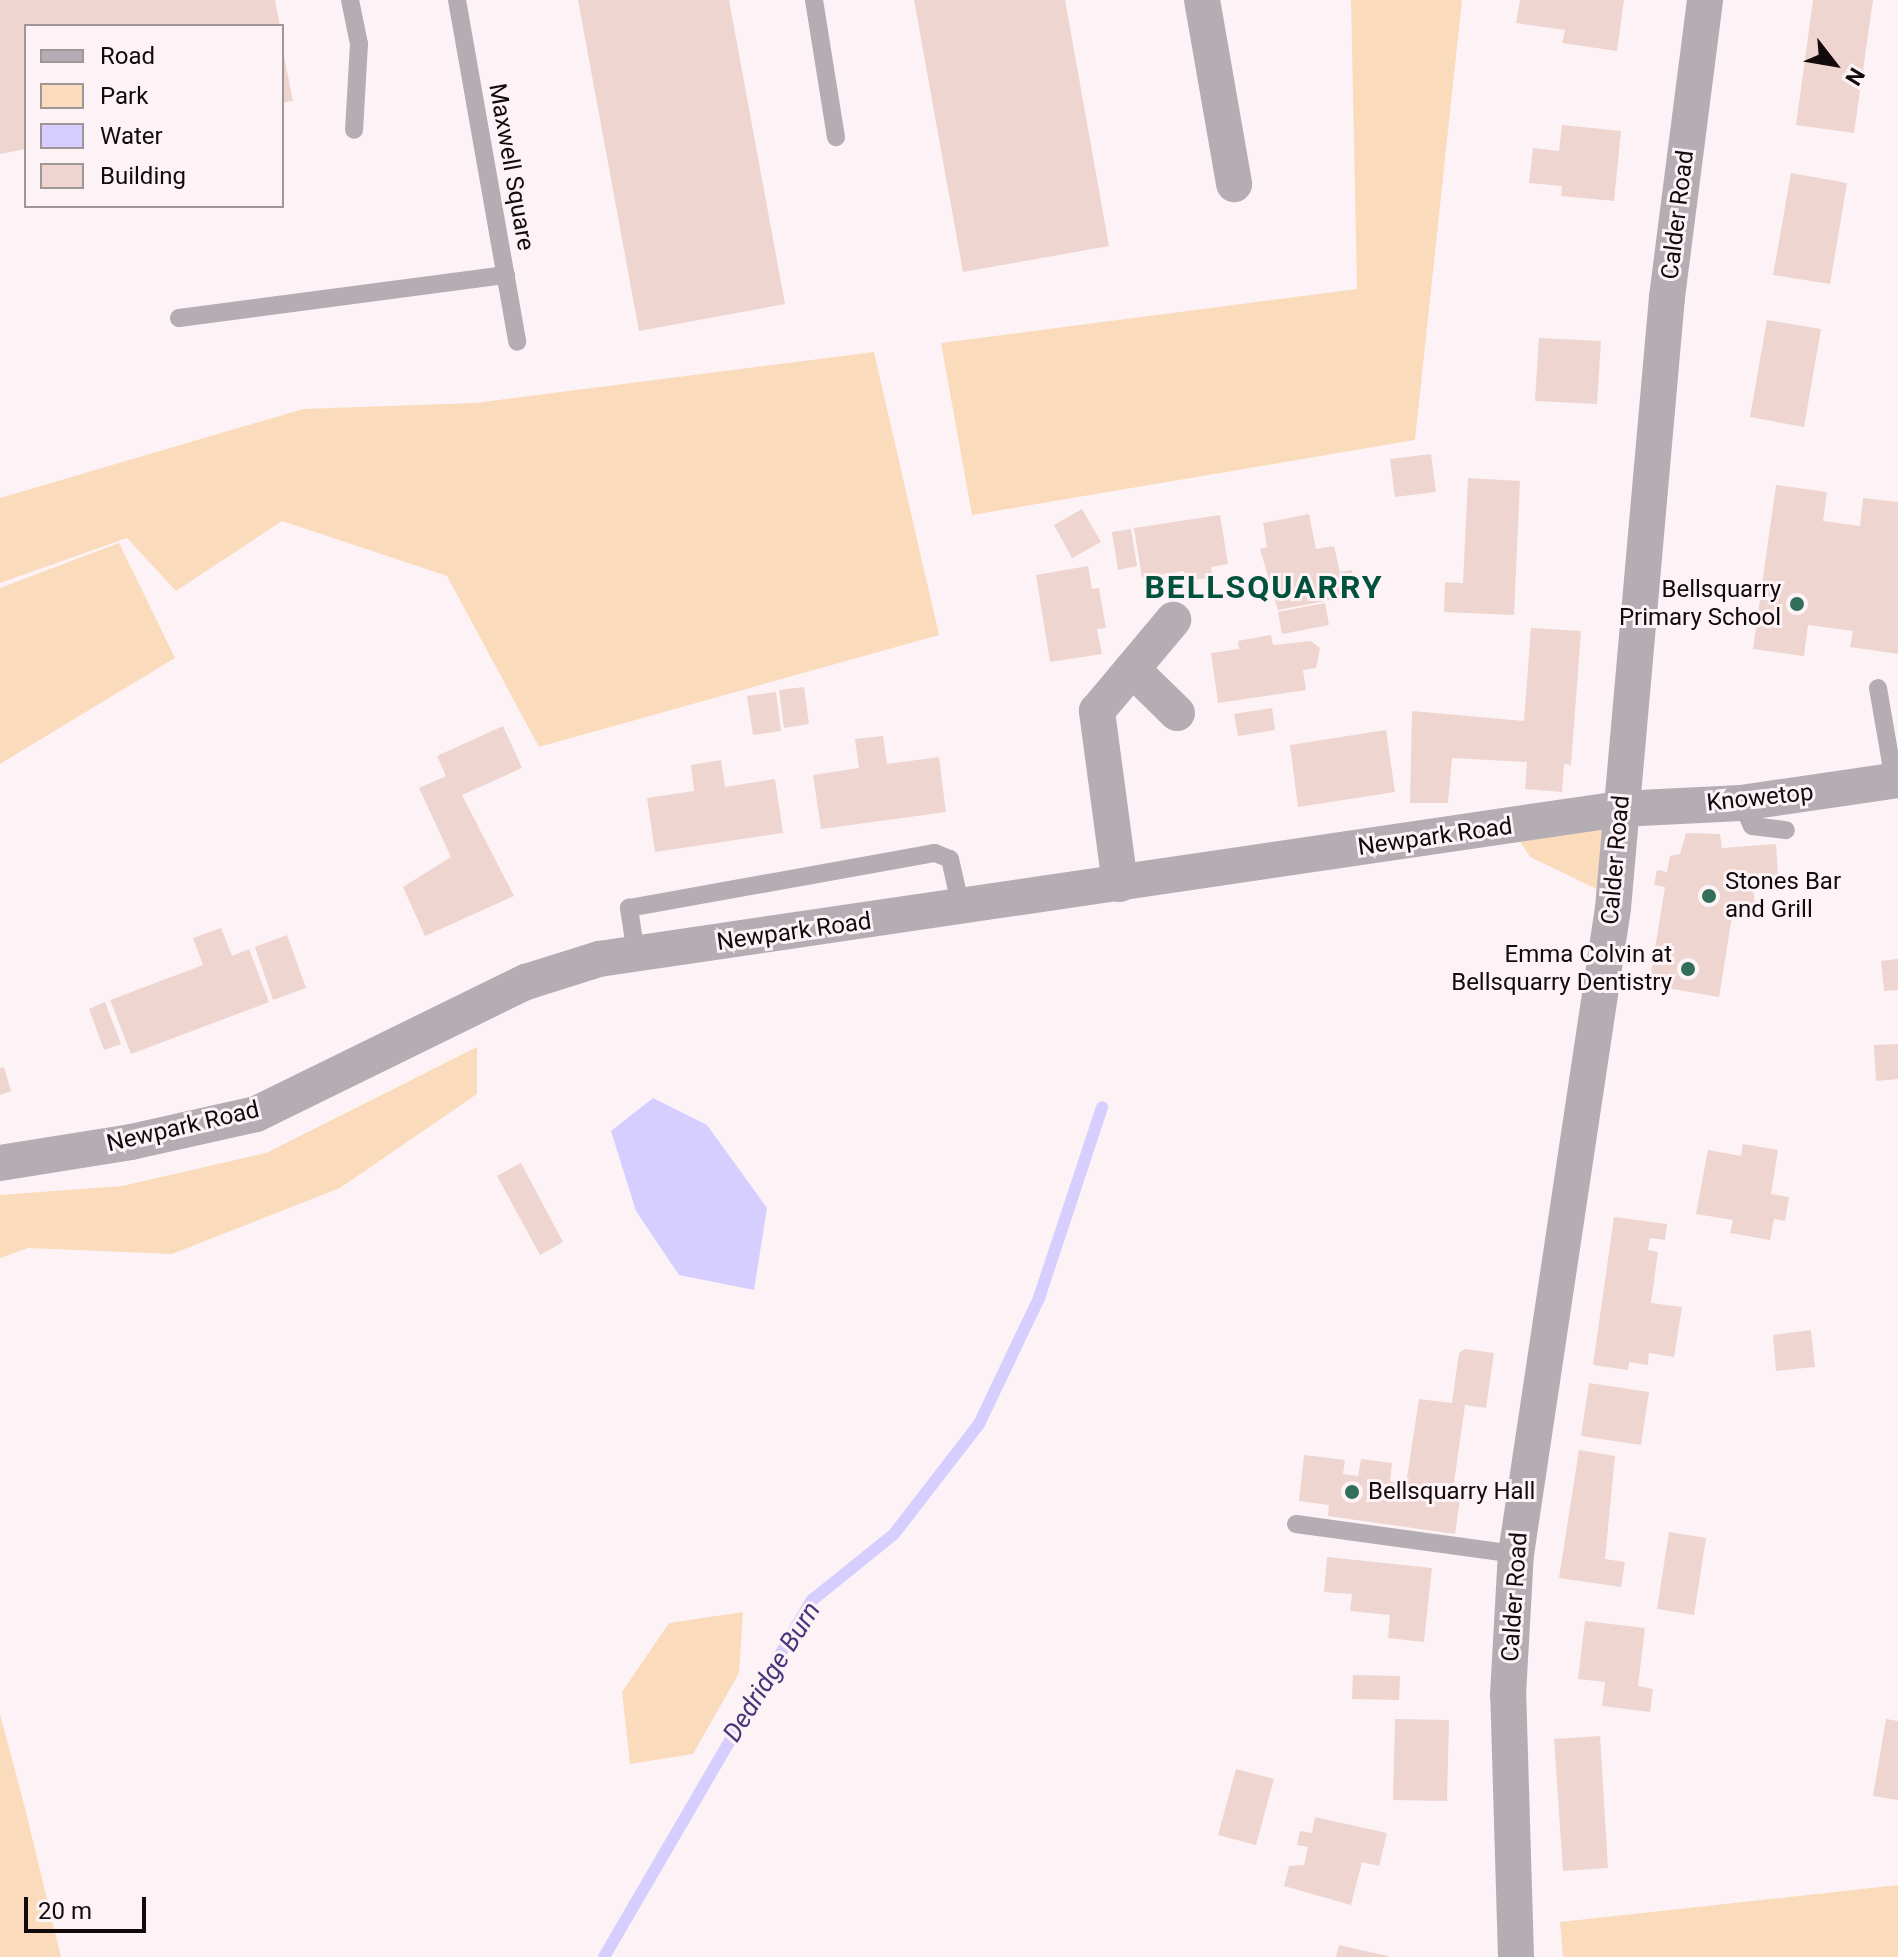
<!DOCTYPE html>
<html>
<head>
<meta charset="utf-8">
<style>
  body { margin:0 }
  #map { position:relative; width:1898px; height:1957px; overflow:hidden; background:#fdf3f6; font-family:Roboto,sans-serif }
  div>[style] { position:absolute }
  .green>* { inset:0; background:#fadcbd }
  .water>* { inset:0; background:#d5cefe }
  .stream>* { height:12px; margin:-6px; padding:0 6px; transform-origin:6px; border-radius:6px; background:#d5cefe }
  .building>* { inset:0; background:#eed5cf }
  .lane>* { height:18px; margin:-9px; padding:0 9px; transform-origin:9px; border-radius:9px; background:#b4adb4 }
  .street>* { height:36px; margin:-18px; padding:0 18px; transform-origin:18px; border-radius:18px; background:#b4adb4 }
  .dots>* { width:22px; height:22px; translate:-50% -50%; box-sizing:border-box; border:4px solid #fdf3f6; border-radius:50% }
  span { translate:-50% -50%; white-space:nowrap; text-align:center; line-height:1.15; -webkit-text-stroke:6px #fdf3f6; paint-order:stroke }
  .street-label { font-size:24px; color:#120a0c }
  .poi-label { font-size:24px; color:#120a0c }
  .right { translate:-100% -50%; text-align:right }
  .left { translate:0 -50%; text-align:left }
  .water-label { font-size:26px; color:#47367b; font-style:italic }
  .district-label { font-size:32px; color:#00523c; font-weight:700; letter-spacing:2px }
  .legend { position:absolute; left:24px; top:24px; width:260px; height:184px; box-sizing:border-box; background:#fdf3f6; border:2px solid #9f9698; margin:0; padding:10px 14px; list-style:none; font-size:24px; color:#120a0c }
  .legend li { display:flex; align-items:center; gap:16px; height:40px }
  .legend b { width:40px; border:2px solid #9f9698 }
  .north { position:absolute; left:1794px; top:24px; width:80px; height:80px; -webkit-text-stroke:6px #fdf3f6; paint-order:stroke; rotate:121deg; font-size:22px; font-weight:700; line-height:32px; text-align:center; color:#120a0c }
  .north::after { content:''; display:block; margin:auto; width:28px; height:36px; background:#120a0c; clip-path:polygon(50% 0,100% 100%,50% 72%,0 100%) }
  .scale { position:absolute; left:24px; top:1897px; width:122px; height:36px; box-sizing:border-box; border:4px solid #120a0c; border-top:0; padding-left:10px; font-size:24px; line-height:28px; white-space:nowrap; color:#120a0c; -webkit-text-stroke:6px #fdf3f6; paint-order:stroke }
</style>
</head>
<body>
<div id="map">
  <div class="green">
    <div style="clip-path:polygon(1351px 0,1462px 0,1415px 440px,972px 515px,941px 343px,1357px 289px)"></div>
    <div style="clip-path:polygon(874px 352px,939px 635px,539px 747px,447px 576px,282px 521px,176px 591px,127px 538px,0 583px,0 498px,303px 409px,475px 403px)"></div>
    <div style="clip-path:polygon(119px 543px,175px 658px,0 764px,0 588px)"></div>
    <div style="clip-path:polygon(1605px 829px,1601px 891px,1530px 857px,1518px 838px)"></div>
    <div style="clip-path:polygon(477px 1047px,477px 1094px,340px 1188px,172px 1254px,28px 1248px,0 1258px,0 1195px,122px 1186px,266px 1153px)"></div>
    <div style="clip-path:polygon(743px 1612px,739px 1673px,693px 1754px,630px 1764px,622px 1692px,669px 1623px)"></div>
    <div style="clip-path:polygon(0 1714px,25px 1808px,61px 1957px,0 1957px)"></div>
    <div style="clip-path:polygon(1898px 1885px,1898px 1957px,1563px 1957px,1560px 1922px)"></div>
  </div>
  <div class="water">
    <div style="clip-path:polygon(653px 1098px,707px 1125px,767px 1208px,754px 1290px,679px 1275px,636px 1211px,611px 1131px)"></div>
  </div>
  <div class="stream">
    <div style="left:604px;top:1957px;width:412px;rotate:-59.8deg"></div>
    <div style="left:811px;top:1601px;width:107px;rotate:-38.9deg"></div>
    <div style="left:894px;top:1534px;width:139px;rotate:-52.3deg"></div>
    <div style="left:979px;top:1424px;width:140px;rotate:-64.5deg"></div>
    <div style="left:1039px;top:1298px;width:201px;rotate:-71.7deg"></div>
  </div>
  <div class="building">
    <div style="clip-path:polygon(0 0,275px 0,280px 26px,26px 26px,26px 149px,0 154px)"></div>
    <div style="clip-path:polygon(578px 0,729px 0,785px 304px,639px 331px)"></div>
    <div style="clip-path:polygon(914px 0,1065px 0,1109px 246px,963px 272px)"></div>
    <div style="clip-path:polygon(1520px 0,1624px 0,1617px 51px,1562px 43px,1565px 30px,1516px 23px)"></div>
    <div style="clip-path:polygon(1813px 0,1873px 0,1854px 133px,1796px 125px)"></div>
    <div style="clip-path:polygon(282px 46px,293px 101px,282px 103px)"></div>
    <div style="clip-path:polygon(1562px 125px,1621px 131px,1614px 201px,1561px 196px,1562px 186px,1529px 183px,1533px 148px,1559px 151px)"></div>
    <div style="clip-path:polygon(1791px 173px,1847px 183px,1830px 284px,1773px 275px)"></div>
    <div style="clip-path:polygon(1767px 320px,1821px 329px,1804px 427px,1750px 417px)"></div>
    <div style="clip-path:polygon(1539px 338px,1601px 341px,1597px 404px,1535px 401px)"></div>
    <div style="clip-path:polygon(1431px 454px,1436px 492px,1395px 497px,1390px 459px)"></div>
    <div style="clip-path:polygon(1468px 478px,1520px 481px,1514px 615px,1444px 612px,1445px 582px,1463px 583px)"></div>
    <div style="clip-path:polygon(1776px 485px,1827px 492px,1823px 521px,1860px 526px,1863px 498px,1898px 502px,1898px 654px,1850px 647px,1853px 631px,1808px 625px,1804px 656px,1753px 649px)"></div>
    <div style="clip-path:polygon(1082px 509px,1101px 542px,1072px 558px,1054px 525px)"></div>
    <div style="clip-path:polygon(1309px 514px,1316px 549px,1334px 546px,1340px 572px,1352px 570px,1357px 595px,1278px 610px,1260px 549px,1267px 547px,1263px 523px)"></div>
    <div style="clip-path:polygon(1220px 515px,1228px 564px,1211px 567px,1213px 577px,1186px 581px,1184px 571px,1142px 578px,1134px 528px)"></div>
    <div style="clip-path:polygon(1131px 529px,1137px 566px,1118px 570px,1112px 532px)"></div>
    <div style="clip-path:polygon(1088px 566px,1092px 589px,1099px 588px,1106px 628px,1097px 629px,1102px 654px,1050px 662px,1036px 575px)"></div>
    <div style="clip-path:polygon(1325px 603px,1329px 625px,1282px 634px,1278px 612px)"></div>
    <div style="clip-path:polygon(1531px 628px,1581px 631px,1571px 765px,1564px 764px,1562px 792px,1525px 789px,1527px 762px,1452px 758px,1448px 803px,1410px 803px,1412px 711px,1524px 721px)"></div>
    <div style="clip-path:polygon(1271px 635px,1273px 645px,1311px 641px,1320px 648px,1316px 668px,1303px 670px,1306px 690px,1218px 703px,1211px 653px,1239px 649px,1238px 641px)"></div>
    <div style="clip-path:polygon(804px 687px,809px 724px,784px 728px,779px 690px)"></div>
    <div style="clip-path:polygon(776px 692px,781px 731px,753px 735px,747px 696px)"></div>
    <div style="clip-path:polygon(1272px 708px,1275px 730px,1238px 736px,1234px 714px)"></div>
    <div style="clip-path:polygon(503px 726px,522px 768px,462px 795px,514px 896px,425px 936px,403px 887px,451px 857px,419px 788px,446px 776px,437px 756px)"></div>
    <div style="clip-path:polygon(1386px 730px,1395px 792px,1298px 807px,1290px 745px)"></div>
    <div style="clip-path:polygon(883px 736px,887px 764px,939px 757px,946px 812px,821px 829px,813px 775px,859px 768px,855px 739px)"></div>
    <div style="clip-path:polygon(721px 760px,725px 787px,775px 779px,783px 833px,655px 852px,647px 798px,694px 791px,691px 765px)"></div>
    <div style="clip-path:polygon(1686px 833px,1720px 834px,1722px 848px,1776px 844px,1778px 876px,1752px 880px,1755px 904px,1734px 904px,1719px 997px,1649px 985px,1665px 887px,1654px 885px,1657px 870px,1667px 872px,1670px 856px,1680px 854px)"></div>
    <div style="clip-path:polygon(221px 928px,232px 956px,249px 949px,269px 1002px,131px 1054px,110px 1000px,203px 965px,193px 938px)"></div>
    <div style="clip-path:polygon(287px 935px,306px 988px,273px 1000px,255px 947px)"></div>
    <div style="clip-path:polygon(1898px 959px,1898px 990px,1884px 991px,1881px 961px)"></div>
    <div style="clip-path:polygon(105px 1002px,121px 1044px,104px 1050px,89px 1009px)"></div>
    <div style="clip-path:polygon(1898px 1044px,1898px 1079px,1876px 1081px,1874px 1045px)"></div>
    <div style="clip-path:polygon(4px 1067px,11px 1091px,0 1095px,0 1068px)"></div>
    <div style="clip-path:polygon(1743px 1144px,1778px 1150px,1771px 1194px,1789px 1197px,1785px 1221px,1774px 1219px,1770px 1240px,1730px 1233px,1733px 1220px,1696px 1214px,1708px 1150px,1741px 1156px)"></div>
    <div style="clip-path:polygon(521px 1163px,563px 1242px,540px 1255px,497px 1176px)"></div>
    <div style="clip-path:polygon(1614px 1217px,1667px 1224px,1665px 1240px,1650px 1238px,1648px 1250px,1658px 1252px,1651px 1303px,1682px 1307px,1674px 1357px,1649px 1353px,1648px 1365px,1629px 1362px,1628px 1370px,1593px 1365px)"></div>
    <div style="clip-path:polygon(1811px 1330px,1815px 1367px,1776px 1371px,1773px 1335px)"></div>
    <div style="clip-path:polygon(1465px 1349px,1494px 1353px,1486px 1408px,1465px 1405px,1453px 1490px,1461px 1492px,1455px 1534px,1328px 1516px,1329px 1505px,1299px 1501px,1304px 1455px,1345px 1460px,1343px 1474px,1358px 1476px,1361px 1459px,1392px 1463px,1390px 1481px,1406px 1484px,1419px 1399px,1452px 1403px,1459px 1353px)"></div>
    <div style="clip-path:polygon(1589px 1383px,1649px 1392px,1641px 1445px,1581px 1436px)"></div>
    <div style="clip-path:polygon(1579px 1450px,1615px 1456px,1605px 1559px,1625px 1562px,1621px 1587px,1559px 1578px)"></div>
    <div style="clip-path:polygon(1669px 1532px,1706px 1538px,1694px 1615px,1657px 1609px)"></div>
    <div style="clip-path:polygon(1327px 1557px,1432px 1568px,1424px 1642px,1388px 1638px,1390px 1615px,1350px 1611px,1352px 1594px,1324px 1592px)"></div>
    <div style="clip-path:polygon(1585px 1621px,1645px 1628px,1638px 1686px,1653px 1689px,1650px 1712px,1602px 1706px,1605px 1682px,1578px 1679px)"></div>
    <div style="clip-path:polygon(1353px 1675px,1400px 1676px,1399px 1700px,1352px 1699px)"></div>
    <div style="clip-path:polygon(1395px 1719px,1449px 1720px,1447px 1801px,1393px 1800px)"></div>
    <div style="clip-path:polygon(1886px 1719px,1898px 1721px,1898px 1800px,1873px 1796px)"></div>
    <div style="clip-path:polygon(1600px 1736px,1608px 1868px,1563px 1871px,1554px 1739px)"></div>
    <div style="clip-path:polygon(1236px 1769px,1274px 1779px,1256px 1845px,1218px 1835px)"></div>
    <div style="clip-path:polygon(1315px 1817px,1387px 1833px,1379px 1866px,1362px 1862px,1351px 1905px,1284px 1886px,1289px 1866px,1304px 1865px,1308px 1847px,1297px 1845px,1300px 1831px,1312px 1833px)"></div>
    <div style="clip-path:polygon(1339px 1945px,1388px 1956px,1388px 1957px,1336px 1957px)"></div>
  </div>
  <div class="lane">
    <div style="left:350px;top:0;width:45px;rotate:78.4deg"></div>
    <div style="left:359px;top:44px;width:86px;rotate:93.3deg"></div>
    <div style="left:457px;top:0;width:347px;rotate:80deg"></div>
    <div style="left:814px;top:0;width:139px;rotate:80.9deg"></div>
    <div style="left:179px;top:318px;width:330px;rotate:-7.5deg"></div>
    <div style="left:1878px;top:688px;width:94px;rotate:80.2deg"></div>
    <div style="left:1741px;top:803px;width:25px;rotate:64deg"></div>
    <div style="left:1752px;top:826px;width:34px;rotate:7deg"></div>
    <div style="left:636px;top:954px;width:47px;rotate:-98.7deg"></div>
    <div style="left:629px;top:908px;width:311px;rotate:-10.2deg"></div>
    <div style="left:935px;top:853px;width:16px;rotate:22deg"></div>
    <div style="left:950px;top:859px;width:50px;rotate:77.3deg"></div>
    <div style="left:1296px;top:1524px;width:222px;rotate:7.8deg"></div>
  </div>
  <div class="street">
    <div style="left:1202px;top:0;width:187px;rotate:80.1deg"></div>
    <div style="left:1132px;top:669px;width:63px;rotate:44.4deg"></div>
    <div style="left:1120px;top:884px;width:175px;rotate:-97.6deg"></div>
    <div style="left:1097px;top:711px;width:119px;rotate:-50.1deg"></div>
    <div style="left:0;top:1163px;width:133px;rotate:-9.1deg"></div>
    <div style="left:131px;top:1142px;width:128px;rotate:-12.6deg"></div>
    <div style="left:256px;top:1114px;width:301px;rotate:-26.1deg"></div>
    <div style="left:526px;top:982px;width:77px;rotate:-17.5deg"></div>
    <div style="left:599px;top:959px;width:1032px;rotate:-8.36deg"></div>
    <div style="left:1620px;top:809px;width:121px;rotate:-2.8deg"></div>
    <div style="left:1741px;top:803px;width:159px;rotate:-8.3deg"></div>
    <div style="left:1516px;top:1957px;width:262px;rotate:-91.7deg"></div>
    <div style="left:1508px;top:1695px;width:141px;rotate:-86.8deg"></div>
    <div style="left:1516px;top:1554px;width:653px;rotate:-81.46deg"></div>
    <div style="left:1613px;top:908px;width:613px;rotate:-84.95deg"></div>
    <div style="left:1667px;top:297px;width:299px;rotate:-82.7deg"></div>
  </div>
  <div class="dots">
    <div style="left:1797px;top:604px;background:#326e59"></div>
    <div style="left:1709px;top:896px;background:#326e59"></div>
    <div style="left:1688px;top:969px;background:#326e59"></div>
    <div style="left:1352px;top:1492px;background:#326e59"></div>
  </div>
  <div class="street-label">
    <span style="left:511px;top:167px;rotate:80deg">Maxwell Square</span>
    <span style="left:1678px;top:215px;rotate:-83deg">Calder Road</span>
    <span style="left:1760px;top:798px;rotate:-6deg">Knowetop</span>
    <span style="left:1435px;top:837px;rotate:-8deg">Newpark Road</span>
    <span style="left:1616px;top:860px;rotate:-85deg">Calder Road</span>
    <span style="left:794px;top:932px;rotate:-8deg">Newpark Road</span>
    <span style="left:183px;top:1127px;rotate:-13deg">Newpark Road</span>
    <span style="left:1515px;top:1597px;rotate:-86deg">Calder Road</span>
  </div>
  <div class="poi-label">
    <span class="right" style="left:1781px;top:604px">Bellsquarry<br>Primary School</span>
    <span class="left" style="left:1725px;top:896px">Stones Bar<br>and Grill</span>
    <span class="right" style="left:1672px;top:969px">Emma Colvin at<br>Bellsquarry Dentistry</span>
    <span class="left" style="left:1368px;top:1492px">Bellsquarry Hall</span>
  </div>
  <div class="water-label">
    <span style="left:772px;top:1672px;rotate:-58deg">Dedridge Burn</span>
  </div>
  <div class="district-label">
    <span style="left:1264px;top:587px">BELLSQUARRY</span>
  </div>
  <ul class="legend">
  <li><b style="height:10px;background:#b4adb4"></b>Road</li>
  <li><b style="height:22px;background:#fadcbd"></b>Park</li>
  <li><b style="height:22px;background:#d5cefe"></b>Water</li>
  <li><b style="height:22px;background:#eed5cf"></b>Building</li>
  </ul>
  <div class="north">N</div>
  <div class="scale">20 m</div>
</div>
</body>
</html>
